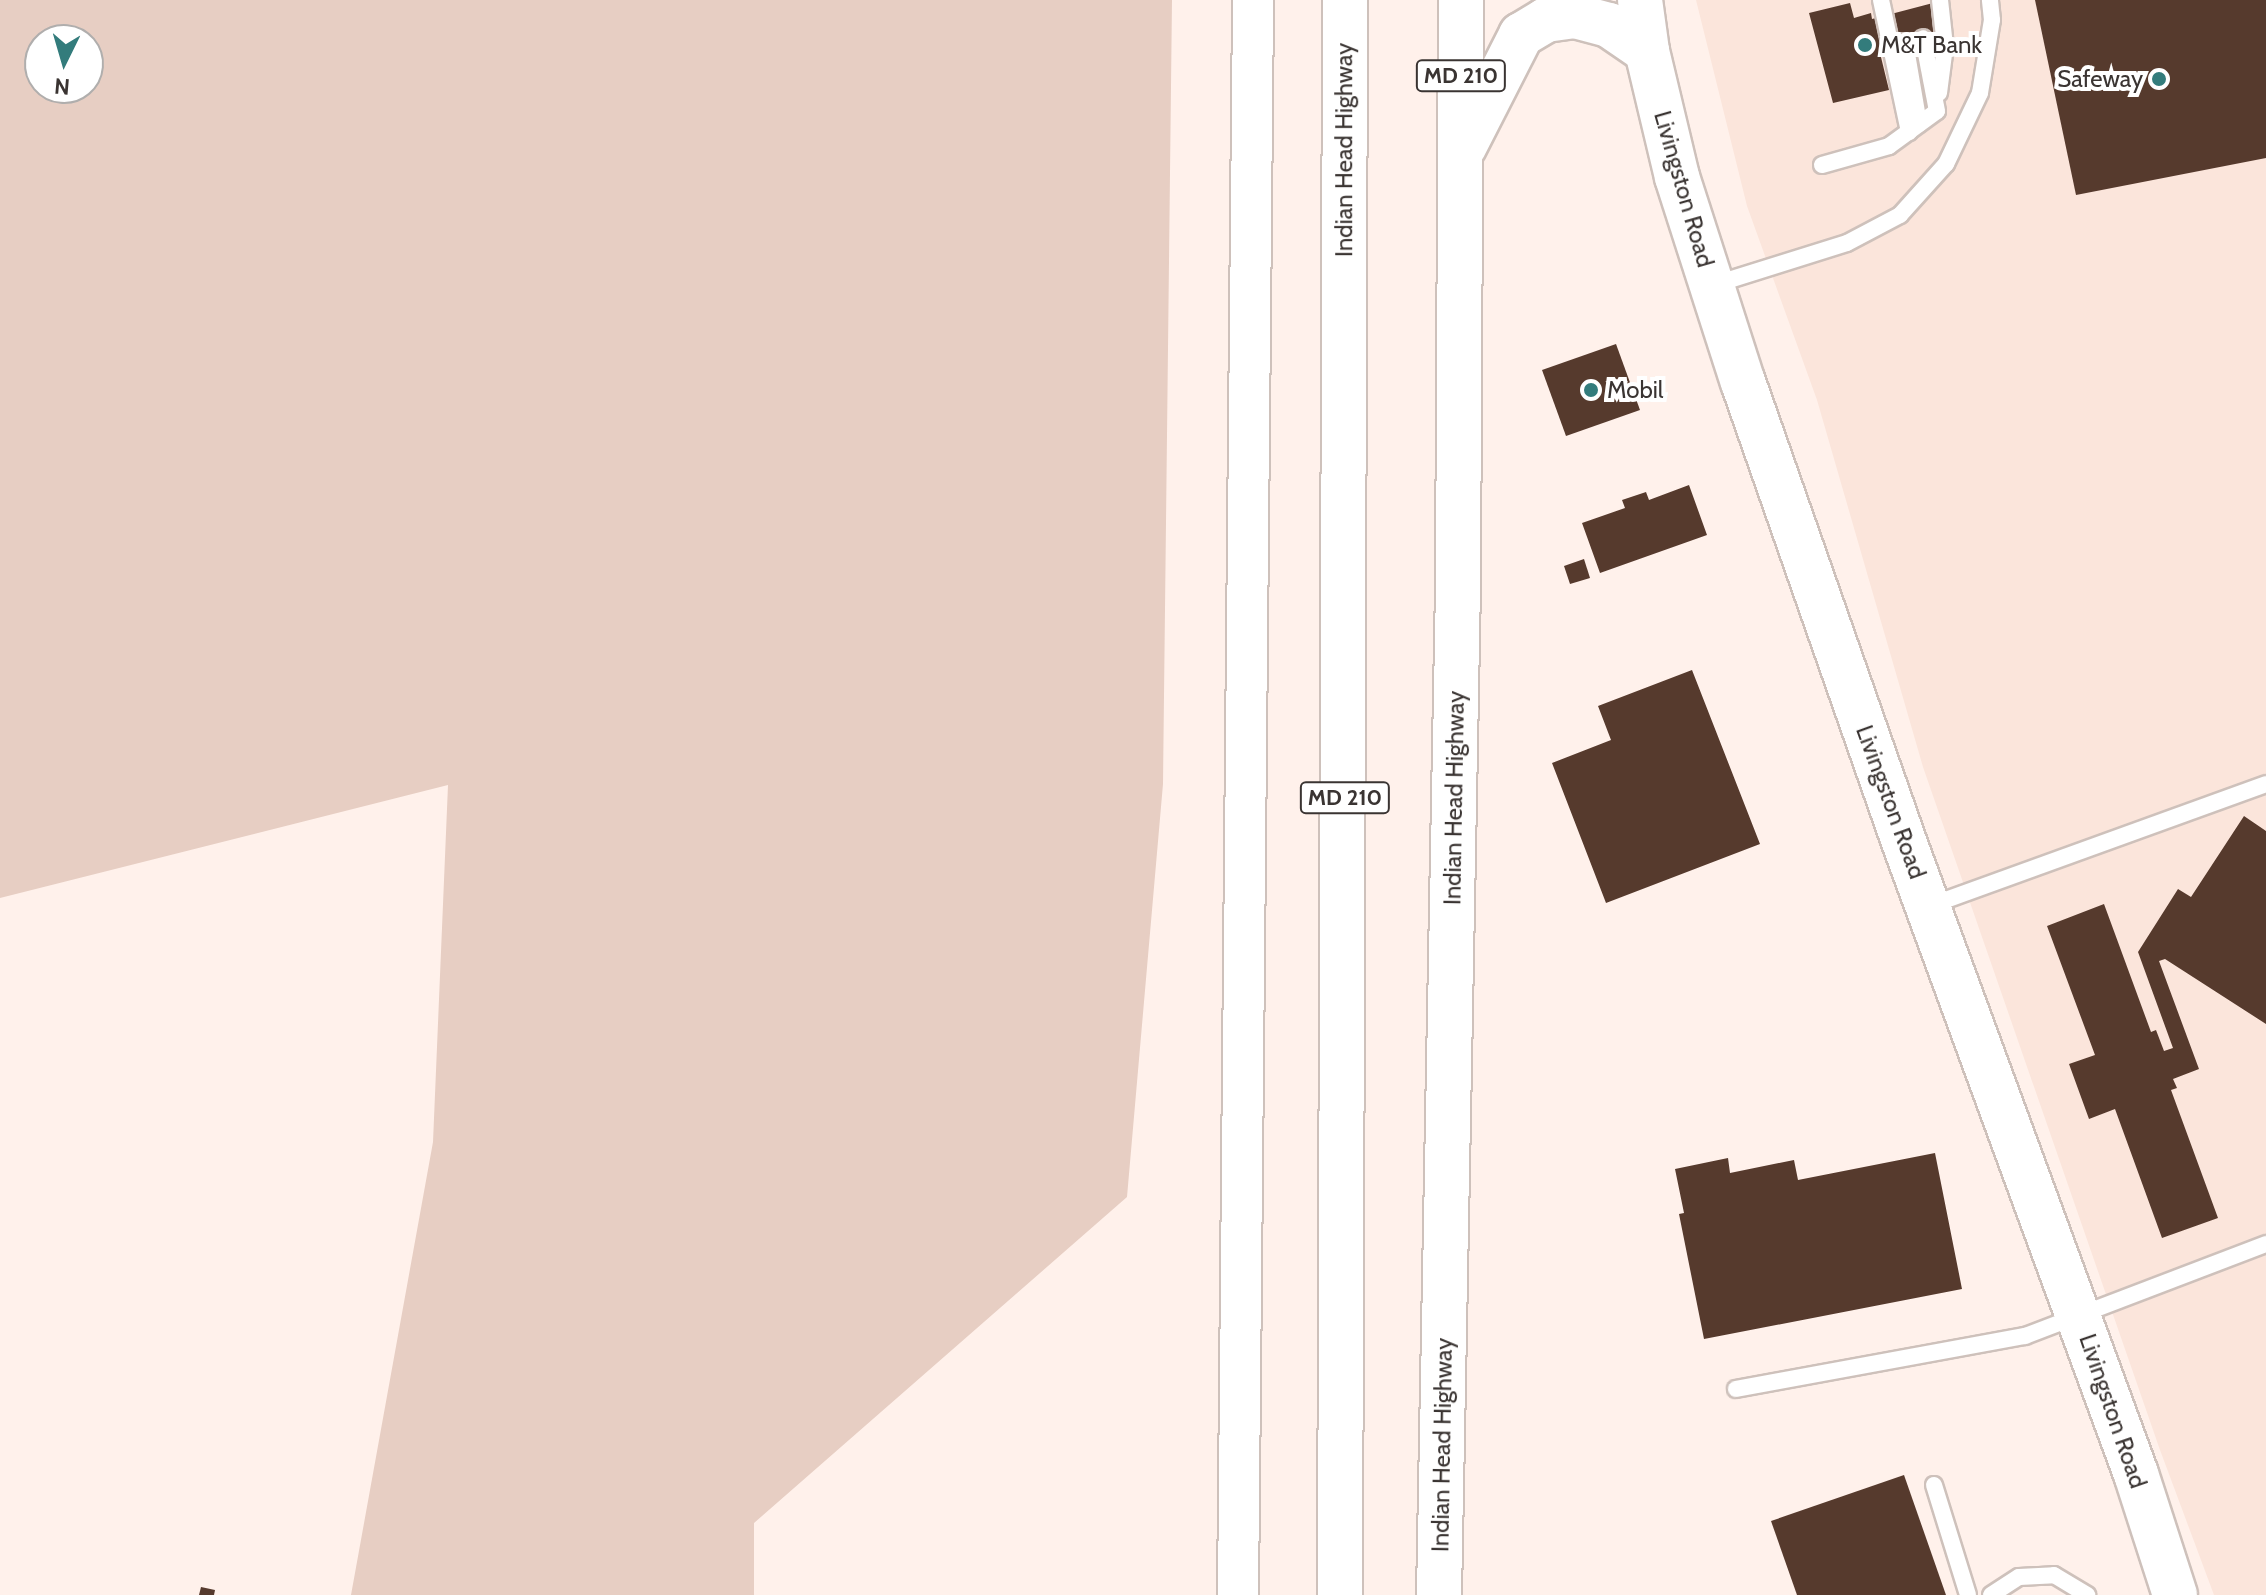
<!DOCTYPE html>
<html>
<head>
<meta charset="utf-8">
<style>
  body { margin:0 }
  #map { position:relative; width:2266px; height:1595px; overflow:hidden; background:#fff1eb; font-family:Cabin,sans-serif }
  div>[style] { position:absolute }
  .built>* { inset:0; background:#fbe5db }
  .green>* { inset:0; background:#e7cec3 }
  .building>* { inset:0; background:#563a2d }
  .roads { filter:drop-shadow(2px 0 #cec1bb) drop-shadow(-2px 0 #cec1bb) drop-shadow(0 2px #cec1bb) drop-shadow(0 -2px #cec1bb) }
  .service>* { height:16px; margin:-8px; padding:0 8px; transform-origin:8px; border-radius:8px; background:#fff }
  .tertiary>* { height:40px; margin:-20px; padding:0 20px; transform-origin:20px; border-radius:20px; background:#fff }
  .secondary>* { height:44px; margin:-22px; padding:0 22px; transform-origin:22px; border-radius:22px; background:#fff }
  .trunk>* { height:44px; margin:-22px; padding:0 22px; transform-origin:22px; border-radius:22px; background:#fff }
  .dots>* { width:22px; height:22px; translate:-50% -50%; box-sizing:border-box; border:4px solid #fff; border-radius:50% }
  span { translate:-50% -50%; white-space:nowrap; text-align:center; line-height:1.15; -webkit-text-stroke:8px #fff; paint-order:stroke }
  .shield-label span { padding:2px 6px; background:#fff; border:2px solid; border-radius:6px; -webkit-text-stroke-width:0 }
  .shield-label { font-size:22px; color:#3a3432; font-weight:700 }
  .poi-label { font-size:24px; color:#3a3432 }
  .left { translate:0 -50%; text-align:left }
  .right { translate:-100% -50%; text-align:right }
  .street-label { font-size:24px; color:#3a3432 }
  .north { position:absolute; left:24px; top:24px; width:80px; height:80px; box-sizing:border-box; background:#fff; border:2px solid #b0aead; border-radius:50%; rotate:185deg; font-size:22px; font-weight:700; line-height:32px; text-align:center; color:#3a3432 }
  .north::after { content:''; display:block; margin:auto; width:28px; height:36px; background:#337c7c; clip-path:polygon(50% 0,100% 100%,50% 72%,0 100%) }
</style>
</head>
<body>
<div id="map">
  <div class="built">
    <div style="clip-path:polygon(1696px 0,2266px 0,2266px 1595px,2214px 1595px,2160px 1450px,1923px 767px,1817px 400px,1747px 206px)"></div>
  </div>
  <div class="green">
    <div style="clip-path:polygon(evenodd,0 0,1172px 0,1163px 784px,1127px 1197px,754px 1523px,754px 1595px,351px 1595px,433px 1142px,448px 785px,0 898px,0 0,40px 40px,88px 40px,88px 88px,40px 88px,40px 40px)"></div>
  </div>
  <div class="building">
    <div style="clip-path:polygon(2035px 0,2266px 0,2266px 158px,2076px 195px)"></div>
    <div style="clip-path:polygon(1850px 3px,1854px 18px,1871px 13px,1872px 19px,1933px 3px,1942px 37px,1880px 53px,1889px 90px,1833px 103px,1809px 13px)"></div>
    <div style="clip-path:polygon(1616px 344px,1640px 410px,1566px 436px,1542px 370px)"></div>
    <div style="clip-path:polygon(1689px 485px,1707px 535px,1600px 573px,1582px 523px,1625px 508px,1622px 500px,1646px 492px,1649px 500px)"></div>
    <div style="clip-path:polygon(1584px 559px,1590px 578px,1570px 584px,1564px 566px)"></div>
    <div style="clip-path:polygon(1692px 670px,1760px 844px,1606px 903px,1552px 763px,1611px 740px,1598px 706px)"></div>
    <div style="clip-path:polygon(2244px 816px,2266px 831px,2266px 1024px,2165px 959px,2159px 961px,2199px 1069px,2173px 1079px,2177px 1088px,2171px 1090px,2218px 1218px,2162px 1238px,2115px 1109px,2089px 1119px,2069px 1064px,2095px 1055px,2047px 926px,2104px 904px,2151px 1032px,2156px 1030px,2164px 1051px,2173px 1048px,2138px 952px,2178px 889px,2191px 897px)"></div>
    <div style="clip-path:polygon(1935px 1153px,1962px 1289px,1704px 1339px,1679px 1214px,1684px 1213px,1675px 1169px,1728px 1158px,1730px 1173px,1794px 1160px,1798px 1180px)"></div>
    <div style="clip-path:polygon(1904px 1475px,1946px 1595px,1797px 1595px,1771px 1521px)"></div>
    <div style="clip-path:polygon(201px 1587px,215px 1590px,214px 1595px,199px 1595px)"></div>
  </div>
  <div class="roads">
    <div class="service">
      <div style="left:1881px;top:0;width:135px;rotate:78deg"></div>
      <div style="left:1905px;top:42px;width:83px;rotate:80.3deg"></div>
      <div style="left:1939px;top:93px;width:47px;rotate:-82.7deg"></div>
      <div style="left:1945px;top:46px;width:46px;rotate:-96.2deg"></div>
      <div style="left:1822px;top:165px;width:70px;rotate:-15.8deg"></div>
      <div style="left:1889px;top:146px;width:59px;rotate:-36.1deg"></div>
      <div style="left:1937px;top:111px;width:74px;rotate:-100.9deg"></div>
      <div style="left:1713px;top:285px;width:140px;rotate:-17.4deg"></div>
      <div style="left:1847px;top:243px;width:60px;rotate:-27.8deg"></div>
      <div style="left:1900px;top:215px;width:69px;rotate:-48deg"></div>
      <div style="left:1946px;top:164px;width:79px;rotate:-64.4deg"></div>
      <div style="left:1980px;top:93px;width:74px;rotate:-80.7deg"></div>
      <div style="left:1992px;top:20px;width:20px;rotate:-96deg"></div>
      <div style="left:1929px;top:906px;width:358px;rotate:-19.9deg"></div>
      <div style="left:1736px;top:1389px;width:294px;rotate:-10.4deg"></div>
      <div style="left:2025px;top:1336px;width:258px;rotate:-20.9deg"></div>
      <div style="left:1934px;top:1485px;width:115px;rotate:72.8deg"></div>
      <div style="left:1991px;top:1595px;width:33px;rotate:-33deg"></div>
      <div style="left:2019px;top:1577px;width:35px;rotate:-3deg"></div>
      <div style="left:2054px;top:1575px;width:39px;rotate:31deg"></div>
    </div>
    <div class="tertiary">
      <div style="left:1238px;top:1595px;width:1595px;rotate:-89.46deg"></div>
    </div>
    <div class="secondary">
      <div style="left:1640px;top:0;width:51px;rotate:82.2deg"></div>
      <div style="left:1647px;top:51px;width:130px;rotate:76.6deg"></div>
      <div style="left:1677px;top:177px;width:215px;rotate:72.2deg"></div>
      <div style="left:1743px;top:382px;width:484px;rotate:70.7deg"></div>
      <div style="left:1903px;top:839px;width:676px;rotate:69.85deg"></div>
      <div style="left:2136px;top:1474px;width:127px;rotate:72.1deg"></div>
    </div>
    <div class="trunk">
      <div style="left:1464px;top:147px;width:126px;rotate:-63deg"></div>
      <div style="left:1521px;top:35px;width:29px;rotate:-31deg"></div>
      <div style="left:1546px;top:20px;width:29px;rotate:-8deg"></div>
      <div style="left:1575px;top:16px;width:35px;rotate:15deg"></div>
      <div style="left:1609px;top:25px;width:46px;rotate:34.4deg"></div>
      <div style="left:1340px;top:1595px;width:1595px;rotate:-89.82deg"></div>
      <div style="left:1439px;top:1595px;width:1011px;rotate:-88.92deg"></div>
      <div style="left:1458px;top:584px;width:584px;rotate:-89.71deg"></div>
    </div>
  </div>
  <div class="dots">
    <div style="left:1865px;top:45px;background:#337c7c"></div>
    <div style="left:2159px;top:79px;background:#337c7c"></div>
    <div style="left:1591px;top:390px;background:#337c7c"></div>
  </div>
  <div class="shield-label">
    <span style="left:1461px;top:76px">MD 210</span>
    <span style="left:1345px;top:798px">MD 210</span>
  </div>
  <div class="poi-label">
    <span class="left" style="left:1881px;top:45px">M&amp;T Bank</span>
    <span class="right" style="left:2143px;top:79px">Safeway</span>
    <span class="left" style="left:1607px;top:390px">Mobil</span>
  </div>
  <div class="street-label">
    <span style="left:1344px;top:150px;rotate:-90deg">Indian Head Highway</span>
    <span style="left:1684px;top:189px;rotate:74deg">Livingston Road</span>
    <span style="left:1454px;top:798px;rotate:-89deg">Indian Head Highway</span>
    <span style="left:1891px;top:802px;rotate:70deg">Livingston Road</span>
    <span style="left:2113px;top:1411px;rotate:71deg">Livingston Road</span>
    <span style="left:1442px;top:1445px;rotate:-89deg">Indian Head Highway</span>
  </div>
  <div class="north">N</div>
</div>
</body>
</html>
